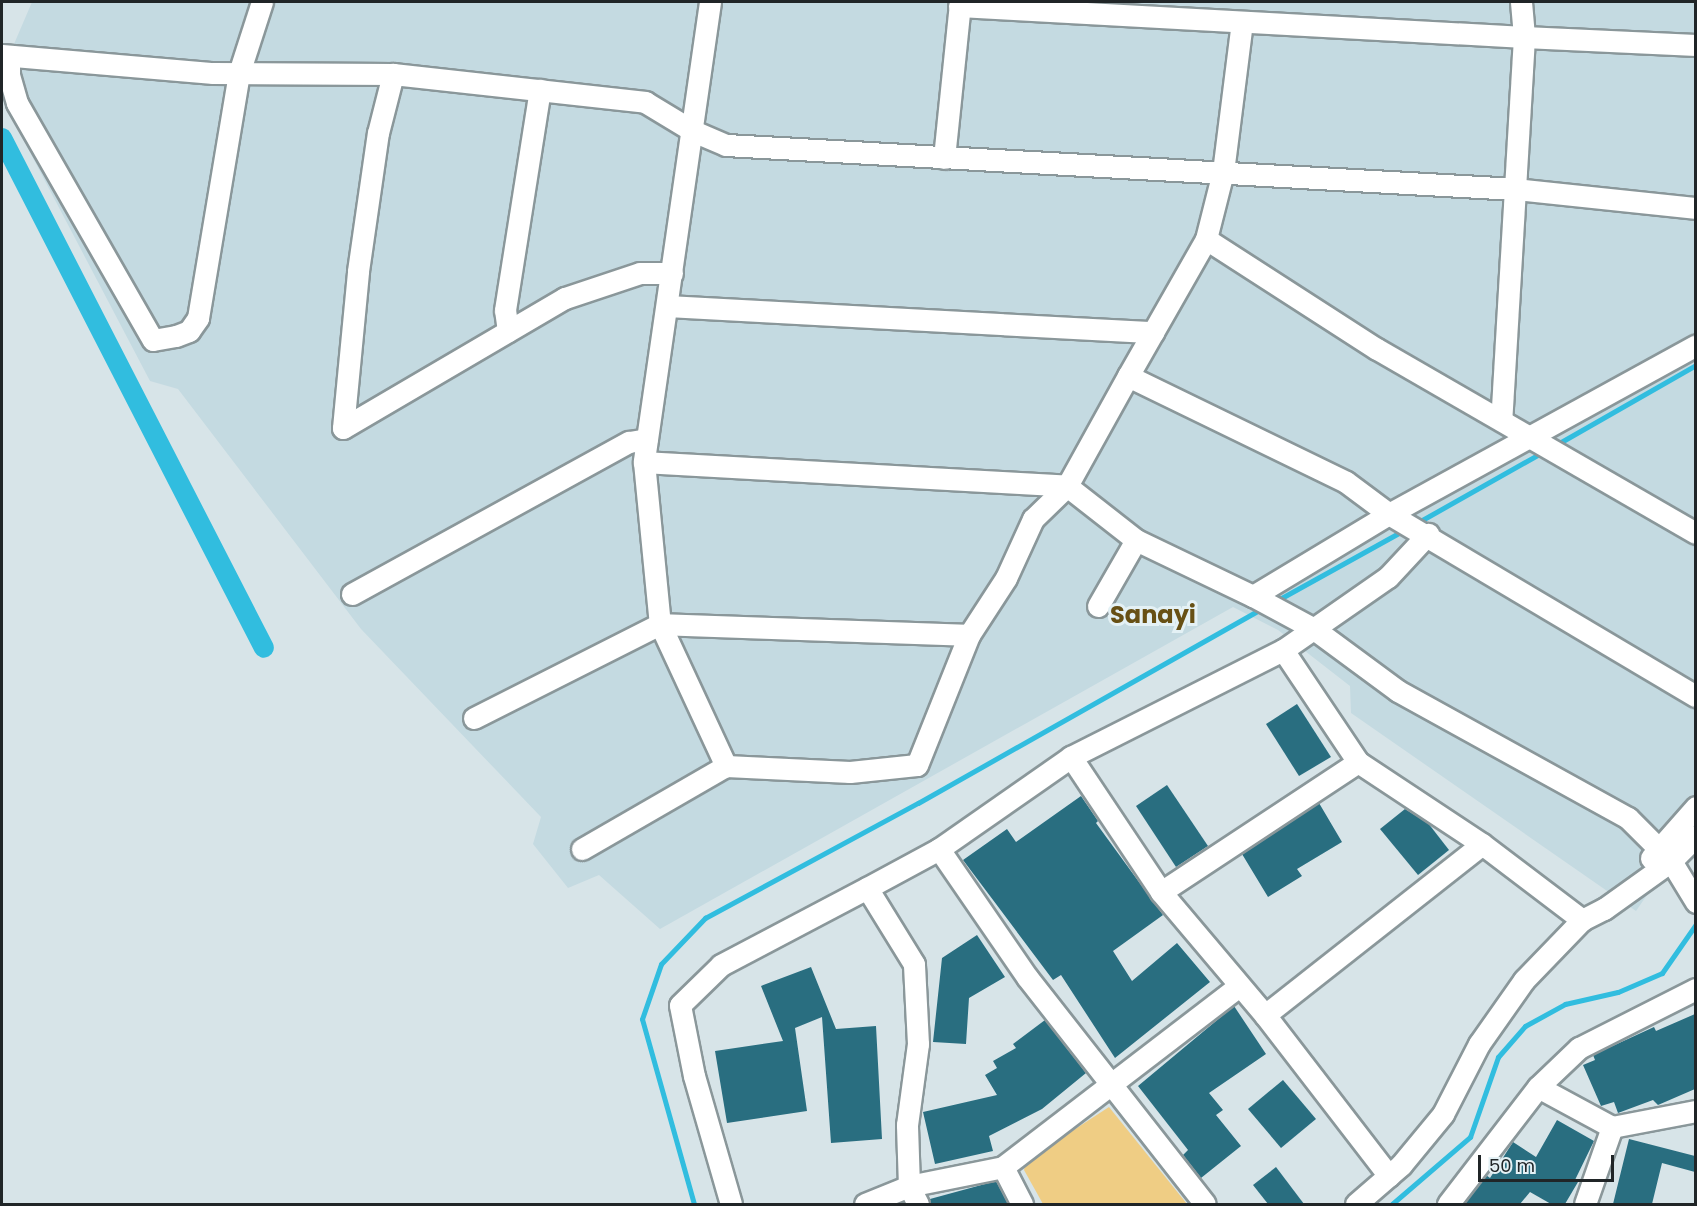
<!DOCTYPE html>
<html>
<head>
<meta charset="utf-8">
<style>
  body { margin:0 }
  #map { position:relative; width:1697px; height:1206px; overflow:hidden; background:#d7e4e8; font-family:Poppins,sans-serif }
  div>[style] { position:absolute }
  .built>* { inset:0; background:#c4dae1 }
  .green>* { inset:0; background:#efcd84 }
  .stream>* { height:5px; margin:-2.5px; padding:0 2.5px; transform-origin:2.5px; border-radius:2.5px; background:#31bddf }
  .canal>* { height:20px; margin:-10px; padding:0 10px; transform-origin:10px; border-radius:10px; background:#31bddf }
  .building>* { inset:0; background:#296e80 }
  .roads { filter:drop-shadow(2px 0 #8a979a) drop-shadow(-2px 0 #8a979a) drop-shadow(0 2px #8a979a) drop-shadow(0 -2px #8a979a) }
  .street>* { height:21px; margin:-10.5px; padding:0 10.5px; transform-origin:10.5px; border-radius:10.5px; background:#fff }
  span { translate:-50% -50%; white-space:nowrap; text-align:center; line-height:1.15; -webkit-text-stroke:6px #e4f1f5; paint-order:stroke }
  .district-label { font-size:24px; color:#675015; font-weight:700 }
  .frame { position:absolute; inset:0; border:3px solid #202527; pointer-events:none }
  .scale { position:absolute; left:1478px; top:1155px; width:136px; height:27px; box-sizing:border-box; border:3px solid #202527; border-top:0; padding-left:8px; font-size:18px; line-height:21px; white-space:nowrap; color:#202527; -webkit-text-stroke:4px #e4f1f5; paint-order:stroke }
</style>
</head>
<body>
<div id="map">
  <div class="built">
    <div style="clip-path:polygon(32px 2px,1695px 2px,1695px 825px,1636px 911px,1351px 713px,1350px 686px,1278px 630px,1233px 607px,660px 929px,599px 875px,568px 888px,533px 844px,541px 817px,361px 629px,178px 389px,150px 381px,2px 99px,2px 72px)"></div>
  </div>
  <div class="green">
    <div style="clip-path:polygon(1109px 1107px,1187px 1204px,1043px 1204px,1024px 1170px,1026px 1161px)"></div>
  </div>
  <div class="stream">
    <div style="left:1554px;top:446px;width:163px;rotate:-29.7deg"></div>
    <div style="left:1415px;top:524px;width:147px;rotate:-29.4deg"></div>
    <div style="left:1276px;top:601px;width:146px;rotate:-29deg"></div>
    <div style="left:694px;top:1204px;width:192px;rotate:-105.7deg"></div>
    <div style="left:642px;top:1019px;width:58px;rotate:-70.9deg"></div>
    <div style="left:661px;top:964px;width:64px;rotate:-46.3deg"></div>
    <div style="left:705px;top:918px;width:242px;rotate:-28.4deg"></div>
    <div style="left:918px;top:803px;width:396px;rotate:-29.5deg"></div>
    <div style="left:1392px;top:1204px;width:103px;rotate:-40.7deg"></div>
    <div style="left:1470px;top:1137px;width:85px;rotate:-70.7deg"></div>
    <div style="left:1498px;top:1057px;width:41px;rotate:-48.9deg"></div>
    <div style="left:1525px;top:1026px;width:46px;rotate:-28.8deg"></div>
    <div style="left:1565px;top:1004px;width:54px;rotate:-12.8deg"></div>
    <div style="left:1618px;top:992px;width:48px;rotate:-23.4deg"></div>
    <div style="left:1662px;top:973px;width:60px;rotate:-55.2deg"></div>
  </div>
  <div class="canal">
    <div style="left:2px;top:138px;width:573px;rotate:62.81deg"></div>
  </div>
  <div class="building">
    <div style="clip-path:polygon(1297px 704px,1331px 757px,1299px 776px,1266px 724px)"></div>
    <div style="clip-path:polygon(1167px 785px,1208px 846px,1176px 867px,1136px 806px)"></div>
    <div style="clip-path:polygon(1081px 796px,1098px 821px,1096px 823px,1163px 915px,1113px 951px,1132px 981px,1177px 943px,1210px 982px,1115px 1058px,1061px 975px,1053px 980px,963px 860px,1007px 829px,1016px 842px)"></div>
    <div style="clip-path:polygon(1319px 803px,1342px 842px,1297px 869px,1302px 876px,1268px 897px,1242px 854px)"></div>
    <div style="clip-path:polygon(1405px 809px,1428px 823px,1449px 850px,1418px 875px,1380px 829px)"></div>
    <div style="clip-path:polygon(977px 935px,1005px 977px,969px 998px,966px 1044px,933px 1042px,942px 958px)"></div>
    <div style="clip-path:polygon(811px 967px,836px 1029px,876px 1026px,882px 1139px,831px 1143px,822px 1017px,795px 1028px,807px 1111px,727px 1123px,715px 1051px,783px 1041px,761px 986px)"></div>
    <div style="clip-path:polygon(1234px 1006px,1266px 1054px,1209px 1093px,1223px 1110px,1216px 1115px,1241px 1146px,1201px 1178px,1183px 1155px,1188px 1150px,1138px 1086px)"></div>
    <div style="clip-path:polygon(1695px 1014px,1695px 1089px,1658px 1105px,1653px 1100px,1618px 1113px,1614px 1102px,1601px 1106px,1583px 1065px,1595px 1060px,1593px 1055px,1654px 1027px,1656px 1031px)"></div>
    <div style="clip-path:polygon(1045px 1020px,1086px 1073px,1042px 1109px,989px 1136px,993px 1151px,935px 1164px,923px 1112px,997px 1095px,985px 1075px,997px 1068px,993px 1061px,1016px 1048px,1013px 1044px)"></div>
    <div style="clip-path:polygon(1283px 1080px,1316px 1119px,1281px 1148px,1248px 1109px)"></div>
    <div style="clip-path:polygon(1557px 1120px,1594px 1141px,1575px 1180px,1578px 1182px,1565px 1204px,1551px 1204px,1530px 1192px,1520px 1204px,1464px 1204px,1486px 1175px,1490px 1178px,1513px 1142px,1536px 1157px)"></div>
    <div style="clip-path:polygon(1629px 1139px,1695px 1156px,1695px 1172px,1662px 1163px,1652px 1204px,1613px 1204px)"></div>
    <div style="clip-path:polygon(1276px 1167px,1304px 1204px,1268px 1204px,1253px 1185px)"></div>
    <div style="clip-path:polygon(996px 1181px,1008px 1204px,931px 1204px,930px 1199px)"></div>
  </div>
  <div class="roads">
    <div class="street">
      <div style="left:710px;top:2px;width:465px;rotate:98.2deg"></div>
      <div style="left:644px;top:462px;width:163px;rotate:84.4deg"></div>
      <div style="left:660px;top:624px;width:157px;rotate:65.1deg"></div>
      <div style="left:726px;top:766px;width:124px;rotate:2.8deg"></div>
      <div style="left:850px;top:772px;width:67px;rotate:-6deg"></div>
      <div style="left:917px;top:765px;width:140px;rotate:-68.2deg"></div>
      <div style="left:969px;top:635px;width:68px;rotate:-57deg"></div>
      <div style="left:1006px;top:578px;width:65px;rotate:-65.4deg"></div>
      <div style="left:1033px;top:519px;width:47px;rotate:-44.1deg"></div>
      <div style="left:1067px;top:486px;width:126px;rotate:-61deg"></div>
      <div style="left:1128px;top:376px;width:242px;rotate:25.9deg"></div>
      <div style="left:1346px;top:482px;width:54px;rotate:36.7deg"></div>
      <div style="left:1389px;top:514px;width:357px;rotate:30.7deg"></div>
      <div style="left:1521px;top:2px;width:35px;rotate:85deg"></div>
      <div style="left:1524px;top:37px;width:172px;rotate:2.7deg"></div>
      <div style="left:959px;top:6px;width:566px;rotate:3.14deg"></div>
      <div style="left:1524px;top:37px;width:383px;rotate:93.4deg"></div>
      <div style="left:2px;top:55px;width:212px;rotate:4.9deg"></div>
      <div style="left:213px;top:73px;width:180px;rotate:0.3deg"></div>
      <div style="left:393px;top:74px;width:254px;rotate:6.3deg"></div>
      <div style="left:645px;top:102px;width:56px;rotate:31.1deg"></div>
      <div style="left:693px;top:131px;width:36px;rotate:23deg"></div>
      <div style="left:726px;top:145px;width:790px;rotate:3.19deg"></div>
      <div style="left:1515px;top:189px;width:182px;rotate:6deg"></div>
      <div style="left:9px;top:57px;width:18px;rotate:90deg"></div>
      <div style="left:9px;top:75px;width:29px;rotate:74deg"></div>
      <div style="left:17px;top:103px;width:273px;rotate:60.2deg"></div>
      <div style="left:153px;top:340px;width:23px;rotate:-10deg"></div>
      <div style="left:176px;top:336px;width:14px;rotate:-21deg"></div>
      <div style="left:189px;top:331px;width:16px;rotate:-55deg"></div>
      <div style="left:198px;top:318px;width:248px;rotate:-80.5deg"></div>
      <div style="left:239px;top:73px;width:75px;rotate:-72.1deg"></div>
      <div style="left:944px;top:158px;width:157px;rotate:-84.1deg"></div>
      <div style="left:1206px;top:239px;width:69px;rotate:-75.8deg"></div>
      <div style="left:1223px;top:172px;width:151px;rotate:-82.8deg"></div>
      <div style="left:667px;top:306px;width:487px;rotate:3.1deg"></div>
      <div style="left:508px;top:331px;width:21px;rotate:-98deg"></div>
      <div style="left:505px;top:310px;width:223px;rotate:-81deg"></div>
      <div style="left:1128px;top:376px;width:158px;rotate:-60.3deg"></div>
      <div style="left:1206px;top:239px;width:203px;rotate:32.8deg"></div>
      <div style="left:1377px;top:349px;width:368px;rotate:30deg"></div>
      <div style="left:343px;top:428px;width:257px;rotate:-30.4deg"></div>
      <div style="left:565px;top:298px;width:79px;rotate:-18.4deg"></div>
      <div style="left:640px;top:273px;width:32px"></div>
      <div style="left:343px;top:428px;width:158px;rotate:-84.5deg"></div>
      <div style="left:358px;top:271px;width:139px;rotate:-81.8deg"></div>
      <div style="left:378px;top:133px;width:61px;rotate:-75.7deg"></div>
      <div style="left:644px;top:462px;width:424px;rotate:3.2deg"></div>
      <div style="left:1067px;top:486px;width:88px;rotate:38deg"></div>
      <div style="left:1136px;top:540px;width:130px;rotate:25.6deg"></div>
      <div style="left:1253px;top:596px;width:159px;rotate:-31.1deg"></div>
      <div style="left:1389px;top:514px;width:350px;rotate:-28.8deg"></div>
      <div style="left:352px;top:594px;width:316px;rotate:-28.8deg"></div>
      <div style="left:629px;top:442px;width:18px;rotate:-9deg"></div>
      <div style="left:1253px;top:596px;width:69px;rotate:28.4deg"></div>
      <div style="left:1314px;top:629px;width:104px;rotate:36.4deg"></div>
      <div style="left:1398px;top:691px;width:263px;rotate:28.9deg"></div>
      <div style="left:1628px;top:818px;width:61px;rotate:45deg"></div>
      <div style="left:1671px;top:861px;width:48px;rotate:58.6deg"></div>
      <div style="left:1098px;top:606px;width:76px;rotate:-60.1deg"></div>
      <div style="left:1283px;top:650px;width:135px;rotate:56.2deg"></div>
      <div style="left:1358px;top:762px;width:149px;rotate:33.5deg"></div>
      <div style="left:1482px;top:844px;width:126px;rotate:37.2deg"></div>
      <div style="left:474px;top:718px;width:208px;rotate:-26.8deg"></div>
      <div style="left:660px;top:624px;width:309px;rotate:2deg"></div>
      <div style="left:1071px;top:757px;width:162px;rotate:56.3deg"></div>
      <div style="left:1161px;top:892px;width:161px;rotate:49.8deg"></div>
      <div style="left:1265px;top:1015px;width:203px;rotate:52.4deg"></div>
      <div style="left:582px;top:849px;width:166px;rotate:-30deg"></div>
      <div style="left:939px;top:849px;width:155px;rotate:55.5deg"></div>
      <div style="left:1027px;top:977px;width:288px;rotate:51.9deg"></div>
      <div style="left:1651px;top:858px;width:68px;rotate:-48.6deg"></div>
      <div style="left:1161px;top:892px;width:236px;rotate:-33.4deg"></div>
      <div style="left:1265px;top:1015px;width:276px;rotate:-38.2deg"></div>
      <div style="left:1538px;top:1087px;width:57px;rotate:-43.6deg"></div>
      <div style="left:1579px;top:1048px;width:131px;rotate:-26.8deg"></div>
      <div style="left:1003px;top:1167px;width:42px;rotate:62.8deg"></div>
      <div style="left:731px;top:1204px;width:133px;rotate:-106.1deg"></div>
      <div style="left:694px;top:1076px;width:72px;rotate:-101.2deg"></div>
      <div style="left:680px;top:1005px;width:57px;rotate:-44.3deg"></div>
      <div style="left:721px;top:965px;width:165px;rotate:-27.8deg"></div>
      <div style="left:865px;top:1204px;width:48px;rotate:-22.2deg"></div>
      <div style="left:909px;top:1186px;width:61px;rotate:-91.9deg"></div>
      <div style="left:907px;top:1125px;width:82px;rotate:-82.3deg"></div>
      <div style="left:918px;top:1044px;width:80px;rotate:-92.9deg"></div>
      <div style="left:914px;top:964px;width:89px;rotate:-121.7deg"></div>
      <div style="left:867px;top:888px;width:82px;rotate:-28.4deg"></div>
      <div style="left:939px;top:849px;width:161px;rotate:-34.9deg"></div>
      <div style="left:1071px;top:757px;width:237px;rotate:-26.8deg"></div>
      <div style="left:1283px;top:650px;width:128px;rotate:-34.8deg"></div>
      <div style="left:1388px;top:577px;width:59px;rotate:-47.1deg"></div>
      <div style="left:918px;top:1204px;width:20px;rotate:-117deg"></div>
      <div style="left:909px;top:1186px;width:96px;rotate:-11.4deg"></div>
      <div style="left:1003px;top:1167px;width:297px;rotate:-37.5deg"></div>
      <div style="left:1356px;top:1204px;width:60px;rotate:-40.9deg"></div>
      <div style="left:1401px;top:1165px;width:66px;rotate:-50.5deg"></div>
      <div style="left:1443px;top:1114px;width:79px;rotate:-62.8deg"></div>
      <div style="left:1479px;top:1044px;width:78px;rotate:-54.9deg"></div>
      <div style="left:1524px;top:980px;width:83px;rotate:-46deg"></div>
      <div style="left:1582px;top:920px;width:25px;rotate:-27deg"></div>
      <div style="left:1604px;top:909px;width:82px;rotate:-35.6deg"></div>
      <div style="left:1671px;top:861px;width:35px;rotate:-45deg"></div>
      <div style="left:1448px;top:1204px;width:148px;rotate:-52.4deg"></div>
      <div style="left:1538px;top:1087px;width:84px;rotate:28.4deg"></div>
      <div style="left:1612px;top:1127px;width:86px;rotate:-10.8deg"></div>
      <div style="left:1585px;top:1204px;width:82px;rotate:-70.7deg"></div>
    </div>
  </div>
  <div class="district-label">
    <span style="left:1153px;top:615px">Sanayi</span>
  </div>
  <div class="frame"></div>
  <div class="scale">50 m</div>
</div>
</body>
</html>
